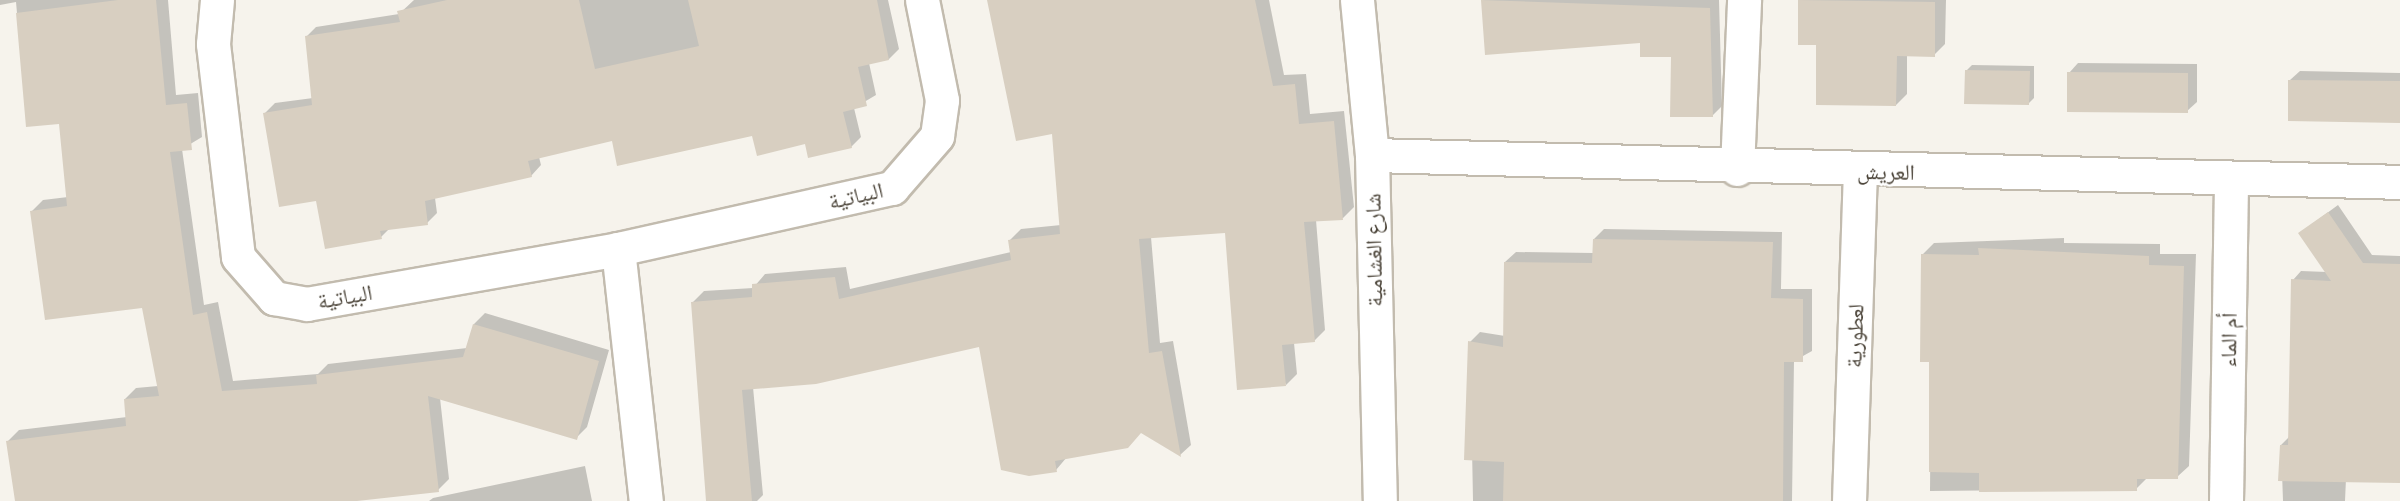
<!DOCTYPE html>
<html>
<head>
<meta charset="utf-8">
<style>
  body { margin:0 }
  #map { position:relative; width:2400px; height:501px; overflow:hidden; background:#f6f3ec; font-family:"PT Sans Narrow","Noto Naskh Arabic",sans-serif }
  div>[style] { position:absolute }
  .shadow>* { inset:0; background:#0003 }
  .building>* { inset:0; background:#d8cfc1 }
  .roads { filter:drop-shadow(2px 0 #c2bbae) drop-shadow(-2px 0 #c2bbae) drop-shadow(0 2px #c2bbae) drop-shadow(0 -2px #c2bbae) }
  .street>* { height:33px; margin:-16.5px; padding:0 16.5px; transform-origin:16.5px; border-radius:16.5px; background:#fff }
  span { translate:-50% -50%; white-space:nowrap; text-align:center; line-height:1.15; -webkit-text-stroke:5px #fff; paint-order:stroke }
  .street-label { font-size:22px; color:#4b4439 }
</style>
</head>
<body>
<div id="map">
  <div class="shadow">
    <div style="clip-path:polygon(0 0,168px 0,176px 95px,198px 93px,202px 137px,182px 149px,204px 305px,218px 302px,233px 381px,318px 374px,328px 364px,467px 348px,474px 324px,485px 313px,609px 350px,587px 427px,576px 438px,440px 398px,449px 479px,438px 490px,344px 501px,16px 501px,8px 441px,19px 430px,127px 417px,125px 399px,136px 388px,158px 386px,143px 306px,32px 211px,43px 200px,68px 197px,61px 122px,27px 126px,16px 2px,0 5px)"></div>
    <div style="clip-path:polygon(414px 0,888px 0,899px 49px,889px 59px,869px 63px,876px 95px,854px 108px,861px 137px,851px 147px,753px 134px,613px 139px,539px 157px,541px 165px,531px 176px,435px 198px,437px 213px,427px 223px,390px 228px,381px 237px,317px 199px,265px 113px,275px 103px,313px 98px,306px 37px,316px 27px,399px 14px)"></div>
    <div style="clip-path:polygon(989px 0,1269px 0,1284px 75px,1306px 74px,1310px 114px,1344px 111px,1354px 207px,1343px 218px,1316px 220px,1325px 330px,1314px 341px,1294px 343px,1297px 374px,1286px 385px,1226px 231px,1151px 237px,1160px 343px,1173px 341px,1191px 445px,1180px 455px,1142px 432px,1067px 457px,1056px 470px,981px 346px,753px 387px,763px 495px,757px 501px,707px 501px,693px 302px,704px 291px,753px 288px,765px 274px,846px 267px,850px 289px,1011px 252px,1010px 240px,1021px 229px,1061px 225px,1053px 132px)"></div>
    <div style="clip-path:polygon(1483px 0,1719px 0,1722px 106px,1712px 116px,1673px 56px,1641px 42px,1487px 53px)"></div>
    <div style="clip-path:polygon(1800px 0,1946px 0,1945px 44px,1934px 55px,1907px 55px,1907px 94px,1896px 105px,1818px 44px,1800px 43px)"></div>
    <div style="clip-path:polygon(2078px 63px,2197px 64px,2197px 102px,2187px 111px,2069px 73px)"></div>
    <div style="clip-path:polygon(1972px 65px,2034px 66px,2034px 98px,2029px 103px,1966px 71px)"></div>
    <div style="clip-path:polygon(2300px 71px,2400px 73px,2400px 122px,2290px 80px)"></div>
    <div style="clip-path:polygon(2338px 205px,2372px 255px,2400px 256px,2400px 481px,2346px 479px,2345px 501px,2283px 501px,2281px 445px,2289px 437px,2293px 280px,2301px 271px,2327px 272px,2300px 233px)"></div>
    <div style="clip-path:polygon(1604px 229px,1782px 232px,1781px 289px,1812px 289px,1812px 351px,1794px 361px,1792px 501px,1473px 501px,1470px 342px,1480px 332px,1505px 336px,1505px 262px,1516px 252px,1594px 253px,1594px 239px)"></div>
    <div style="clip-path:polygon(2064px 238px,2064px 243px,2160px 244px,2160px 254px,2196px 254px,2189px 466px,2177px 477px,2148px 477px,2136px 489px,1930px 491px,1931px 361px,1922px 255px,1934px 243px)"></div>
    <div style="clip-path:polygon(585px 466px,592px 501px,429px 501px,433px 498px)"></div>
  </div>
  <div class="building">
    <div style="clip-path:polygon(118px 0,156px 0,166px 105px,187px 103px,192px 150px,170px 152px,193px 315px,207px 312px,222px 391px,317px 384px,316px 375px,463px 357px,473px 324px,599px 361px,577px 440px,428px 396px,439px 492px,357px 501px,15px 501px,6px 441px,126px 426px,124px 399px,159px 396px,142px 308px,45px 320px,30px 211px,67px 206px,59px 124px,26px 127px,16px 13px)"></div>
    <div style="clip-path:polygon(447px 0,579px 0,595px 69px,699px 46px,688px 0,877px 0,889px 60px,858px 67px,867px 106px,843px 112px,852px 148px,808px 158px,805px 144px,757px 156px,752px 136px,617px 166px,612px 141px,528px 161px,532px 177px,425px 201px,428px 225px,380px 231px,382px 239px,325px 249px,316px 201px,279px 207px,263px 113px,312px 105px,305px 36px,400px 22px,397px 11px)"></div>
    <div style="clip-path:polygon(987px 0,1255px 0,1273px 86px,1295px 84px,1299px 124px,1334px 121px,1343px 220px,1304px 222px,1315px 342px,1282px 345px,1286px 386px,1237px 390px,1225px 233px,1139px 239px,1149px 353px,1162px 351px,1181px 457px,1141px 433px,1128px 448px,1055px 461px,1057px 472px,1029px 476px,1001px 470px,979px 347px,816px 384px,742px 390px,752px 501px,706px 501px,691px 302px,752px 297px,752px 284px,835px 277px,839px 299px,1011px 260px,1008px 240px,1060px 234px,1052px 134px,1016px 141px)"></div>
    <div style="clip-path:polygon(1481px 0,1710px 8px,1713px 117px,1670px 117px,1671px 57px,1640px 57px,1640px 43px,1485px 55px)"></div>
    <div style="clip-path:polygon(1798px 0,1935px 2px,1935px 57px,1897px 56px,1896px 106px,1816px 105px,1816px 45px,1798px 45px)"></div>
    <div style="clip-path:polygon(1965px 70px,2030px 71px,2029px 105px,1964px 104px)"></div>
    <div style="clip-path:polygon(2067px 72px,2188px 73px,2188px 113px,2067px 112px)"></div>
    <div style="clip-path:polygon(2288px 80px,2400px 81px,2400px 123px,2288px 121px)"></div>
    <div style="clip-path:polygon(2328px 212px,2363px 263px,2400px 264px,2400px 483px,2278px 481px,2280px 445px,2288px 445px,2291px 279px,2331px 281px,2298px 233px)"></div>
    <div style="clip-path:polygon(1593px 239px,1773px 242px,1771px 298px,1803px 299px,1803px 362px,1784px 362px,1783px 501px,1503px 501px,1504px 462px,1464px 460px,1468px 341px,1503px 347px,1504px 262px,1592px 263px)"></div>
    <div style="clip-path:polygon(1978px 248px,2149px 256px,2149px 265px,2184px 266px,2178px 479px,2137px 479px,2137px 491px,1979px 492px,1979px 473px,1929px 472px,1929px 362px,1920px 362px,1921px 254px,1979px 255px)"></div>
  </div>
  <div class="roads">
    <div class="street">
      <div style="left:217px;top:0;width:44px;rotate:95.2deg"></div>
      <div style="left:213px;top:44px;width:214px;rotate:83.3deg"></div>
      <div style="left:238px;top:257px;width:55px;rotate:48.7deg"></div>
      <div style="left:274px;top:298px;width:34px;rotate:10deg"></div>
      <div style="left:307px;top:304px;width:316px;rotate:-10deg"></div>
      <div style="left:618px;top:249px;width:281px;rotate:-12.6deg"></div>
      <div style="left:892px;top:188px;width:69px;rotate:-49.1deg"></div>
      <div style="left:937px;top:136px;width:36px;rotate:-82deg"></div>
      <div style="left:942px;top:100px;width:102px;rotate:-101.3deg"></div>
      <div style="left:1357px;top:0;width:156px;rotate:84.5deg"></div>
      <div style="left:1372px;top:155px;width:346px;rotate:88.7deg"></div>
      <div style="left:1372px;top:155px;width:1028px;rotate:1.5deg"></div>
      <div style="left:1737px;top:169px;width:169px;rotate:-87.6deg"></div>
      <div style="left:618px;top:249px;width:254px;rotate:83.7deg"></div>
      <div style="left:1849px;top:501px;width:330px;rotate:-88.1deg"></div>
      <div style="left:2226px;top:501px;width:323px;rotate:-89.1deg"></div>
    </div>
  </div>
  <div class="street-label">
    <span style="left:1886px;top:172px;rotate:1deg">العريش</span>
    <span style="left:856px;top:196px;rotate:-13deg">البياتية</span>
    <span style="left:1374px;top:250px;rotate:-91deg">شارع الغشامية</span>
    <span style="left:345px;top:297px;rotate:-10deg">البياتية</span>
    <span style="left:1855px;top:336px;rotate:-88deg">لعطورية</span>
    <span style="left:2229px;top:340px;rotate:-89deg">أم الماء</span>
  </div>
</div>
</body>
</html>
